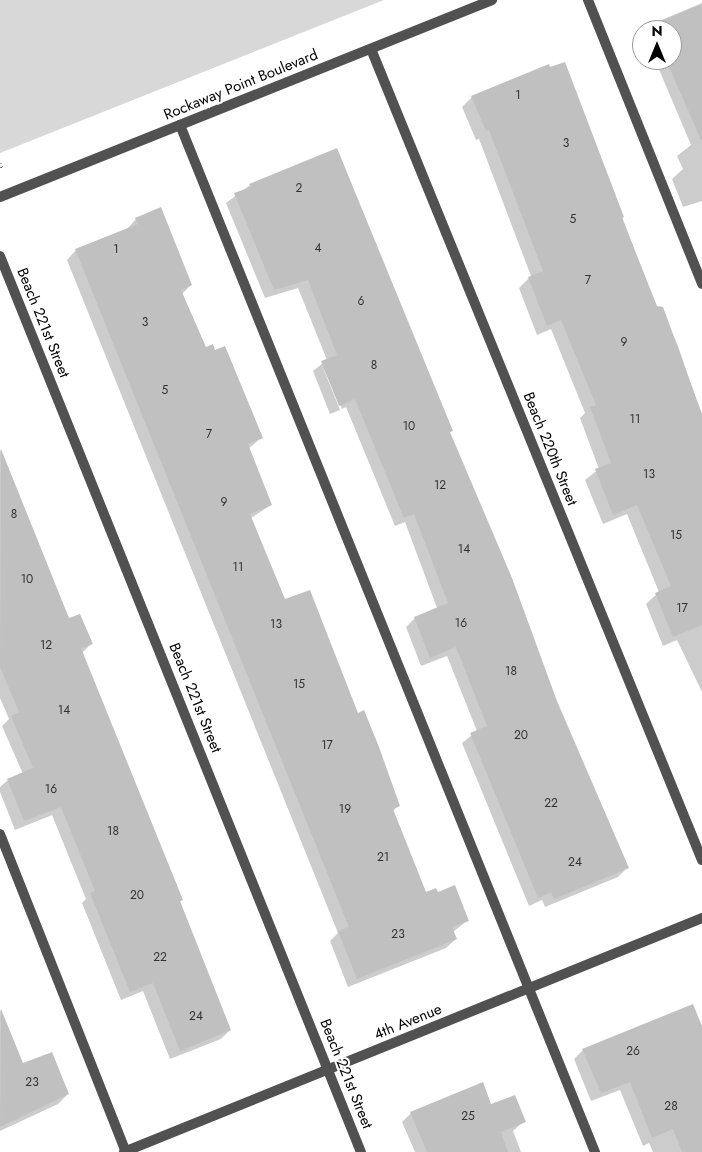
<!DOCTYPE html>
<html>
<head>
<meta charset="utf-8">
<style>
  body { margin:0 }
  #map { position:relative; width:702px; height:1152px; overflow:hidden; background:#fff; font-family:Jost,sans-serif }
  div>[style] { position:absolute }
  .green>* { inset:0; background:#d8d8d8 }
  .shadow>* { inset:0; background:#0003 }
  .building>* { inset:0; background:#c0c0c0 }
  .path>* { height:3px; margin-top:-1.5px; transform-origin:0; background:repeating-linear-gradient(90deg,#737373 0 1px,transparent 0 3.5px) }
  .service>* { height:10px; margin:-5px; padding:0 5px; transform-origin:5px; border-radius:5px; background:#515151 }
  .minor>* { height:10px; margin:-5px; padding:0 5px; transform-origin:5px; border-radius:5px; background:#515151 }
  span { translate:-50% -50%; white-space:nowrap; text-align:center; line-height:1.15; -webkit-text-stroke:4px #fff; paint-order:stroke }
  .number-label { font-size:12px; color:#303030 }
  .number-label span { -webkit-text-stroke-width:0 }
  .street-label { font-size:15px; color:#000 }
  .north { position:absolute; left:632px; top:20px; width:50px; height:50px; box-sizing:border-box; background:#fff; border:1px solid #999; border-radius:50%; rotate:0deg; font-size:14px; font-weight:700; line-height:20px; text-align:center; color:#000 }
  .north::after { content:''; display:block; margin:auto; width:18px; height:22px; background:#000; clip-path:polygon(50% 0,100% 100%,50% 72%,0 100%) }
</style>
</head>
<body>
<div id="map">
  <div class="green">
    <div style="clip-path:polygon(0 0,384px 0,0 153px)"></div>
  </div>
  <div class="shadow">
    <div style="clip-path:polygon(702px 3px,702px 201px,683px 207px,672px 179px,683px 169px,677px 156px,691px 145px,655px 60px,672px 60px,672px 30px,646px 30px,652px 24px)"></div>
    <div style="clip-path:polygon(564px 63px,656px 307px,662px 308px,678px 346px,702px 417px,702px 692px,677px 640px,663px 646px,646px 604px,659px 592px,627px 514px,603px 524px,585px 480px,599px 469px,580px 418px,585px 413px,551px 329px,537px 335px,519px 288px,531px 276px,479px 139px,476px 140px,462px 107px,472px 97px)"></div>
    <div style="clip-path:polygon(250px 185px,452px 430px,449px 433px,556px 702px,627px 868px,618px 877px,545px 907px,542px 900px,529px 906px,462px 743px,477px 731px,447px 656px,421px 666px,406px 627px,415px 618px,437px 608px,405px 522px,395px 526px,346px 407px,342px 409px,322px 365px,340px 410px,330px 414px,313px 371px,327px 360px,298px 288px,265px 298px,226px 203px)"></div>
    <div style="clip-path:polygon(136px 219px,191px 285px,182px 294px,205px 349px,261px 438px,248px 449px,271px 505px,251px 518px,285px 601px,357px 714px,399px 805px,392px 812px,426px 893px,468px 920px,453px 932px,456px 939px,446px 948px,348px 987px,330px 941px,338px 933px,67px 260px,76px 250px,127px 229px)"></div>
    <div style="clip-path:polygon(0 449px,68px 620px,91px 644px,82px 653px,182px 900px,179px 902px,230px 1030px,221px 1039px,170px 1059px,143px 991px,121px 1000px,82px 903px,86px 899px,52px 815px,15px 830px,0 792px,0 787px,8px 780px,23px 774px,2px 726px,9px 719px,0 698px)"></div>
    <div style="clip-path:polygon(0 1009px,22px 1065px,68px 1094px,58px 1104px,0 1131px)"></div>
    <div style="clip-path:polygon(702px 1029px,702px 1152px,653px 1152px,649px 1143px,643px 1146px,620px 1090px,591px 1101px,574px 1059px,583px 1050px)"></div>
    <div style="clip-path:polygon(491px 1106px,524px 1121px,513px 1131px,521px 1152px,415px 1152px,402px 1122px,411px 1113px)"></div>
  </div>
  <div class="building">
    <div style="clip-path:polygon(702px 4px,702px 139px,701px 140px,666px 60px,672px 60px,672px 30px,654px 30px,652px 25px)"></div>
    <div style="clip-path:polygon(565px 62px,624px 217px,622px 218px,657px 306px,663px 307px,702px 414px,702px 625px,673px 637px,655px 593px,671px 586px,637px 505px,613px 515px,595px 469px,611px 463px,590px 407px,596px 405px,561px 320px,547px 326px,528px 277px,543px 271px,489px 130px,486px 131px,471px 96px,549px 64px,550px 67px)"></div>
    <div style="clip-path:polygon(337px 148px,453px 431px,450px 432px,512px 578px,557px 701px,629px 868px,554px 899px,551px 892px,538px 898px,470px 733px,487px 726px,456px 647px,430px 658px,414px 617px,448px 603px,414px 514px,404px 518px,355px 399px,339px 406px,321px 361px,337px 355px,308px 280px,274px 290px,234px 193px,251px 187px,249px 184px)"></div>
    <div style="clip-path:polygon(161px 207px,192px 285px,181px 290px,206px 347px,213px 344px,215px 350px,225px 346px,263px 438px,248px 444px,272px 505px,250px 514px,285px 599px,310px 590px,358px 713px,364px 710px,379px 747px,400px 806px,393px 809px,426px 892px,436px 888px,438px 892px,455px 885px,469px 921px,452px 927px,457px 939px,357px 979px,338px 931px,349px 927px,75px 249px,138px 224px,135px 218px)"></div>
    <div style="clip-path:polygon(1px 449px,69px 618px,80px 614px,93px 644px,81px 648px,183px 900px,180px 901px,231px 1030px,180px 1051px,153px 983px,130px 992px,90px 893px,95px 891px,61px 807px,24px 821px,7px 779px,33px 768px,11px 716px,19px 712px,0 667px)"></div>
    <div style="clip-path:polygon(693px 1004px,702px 1026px,702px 1152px,682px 1152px,673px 1129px,652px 1138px,630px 1082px,601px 1093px,582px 1049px)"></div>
    <div style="clip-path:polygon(1px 1009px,23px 1063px,52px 1052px,69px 1094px,0 1127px)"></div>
    <div style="clip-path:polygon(483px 1082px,491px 1104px,515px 1095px,526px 1122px,501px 1132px,508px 1152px,427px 1152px,410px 1112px)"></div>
  </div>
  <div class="path">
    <div style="left:0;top:163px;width:6px;rotate:72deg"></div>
  </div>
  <div class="service">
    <div style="left:588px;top:0;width:306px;rotate:68.1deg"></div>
    <div style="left:180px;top:125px;width:1108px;rotate:68deg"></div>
    <div style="left:0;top:834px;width:342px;rotate:68.4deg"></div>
  </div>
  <div class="minor">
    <div style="left:371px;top:49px;width:876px;rotate:67.8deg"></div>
    <div style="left:0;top:197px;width:530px;rotate:-21.82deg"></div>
    <div style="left:0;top:256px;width:966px;rotate:68.06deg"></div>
    <div style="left:124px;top:1152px;width:624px;rotate:-22.04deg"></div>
  </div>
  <div class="number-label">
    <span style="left:518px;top:96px">1</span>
    <span style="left:566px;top:144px">3</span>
    <span style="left:299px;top:189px">2</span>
    <span style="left:573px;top:220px">5</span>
    <span style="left:318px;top:249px">4</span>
    <span style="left:116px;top:250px">1</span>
    <span style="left:588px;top:281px">7</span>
    <span style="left:361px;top:302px">6</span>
    <span style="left:145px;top:323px">3</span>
    <span style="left:624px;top:343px">9</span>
    <span style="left:374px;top:366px">8</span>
    <span style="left:165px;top:391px">5</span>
    <span style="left:635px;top:420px">11</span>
    <span style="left:409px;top:427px">10</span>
    <span style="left:209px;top:435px">7</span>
    <span style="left:649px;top:475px">13</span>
    <span style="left:440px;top:486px">12</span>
    <span style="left:224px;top:503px">9</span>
    <span style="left:14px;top:515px">8</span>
    <span style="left:676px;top:536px">15</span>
    <span style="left:464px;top:550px">14</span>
    <span style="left:238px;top:568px">11</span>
    <span style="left:27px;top:580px">10</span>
    <span style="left:682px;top:609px">17</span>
    <span style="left:461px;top:624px">16</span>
    <span style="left:276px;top:625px">13</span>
    <span style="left:46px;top:646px">12</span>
    <span style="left:511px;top:672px">18</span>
    <span style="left:299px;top:685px">15</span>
    <span style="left:64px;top:711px">14</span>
    <span style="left:521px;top:736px">20</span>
    <span style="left:327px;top:746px">17</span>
    <span style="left:51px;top:790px">16</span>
    <span style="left:551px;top:804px">22</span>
    <span style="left:345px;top:810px">19</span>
    <span style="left:113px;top:832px">18</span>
    <span style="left:383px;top:858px">21</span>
    <span style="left:575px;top:863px">24</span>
    <span style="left:137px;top:896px">20</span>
    <span style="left:398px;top:935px">23</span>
    <span style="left:160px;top:958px">22</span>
    <span style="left:196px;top:1017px">24</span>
    <span style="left:633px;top:1052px">26</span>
    <span style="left:32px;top:1083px">23</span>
    <span style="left:671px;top:1107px">28</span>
    <span style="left:468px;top:1117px">25</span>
  </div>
  <div class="street-label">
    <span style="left:241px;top:85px;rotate:-22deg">Rockaway Point Boulevard</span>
    <span style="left:43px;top:323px;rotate:68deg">Beach 221st Street</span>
    <span style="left:550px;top:449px;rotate:68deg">Beach 220th Street</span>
    <span style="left:195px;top:698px;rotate:68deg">Beach 221st Street</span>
    <span style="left:408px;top:1022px;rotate:-22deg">4th Avenue</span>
    <span style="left:346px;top:1074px;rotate:68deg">Beach 221st Street</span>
  </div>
  <div class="north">N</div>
</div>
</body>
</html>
